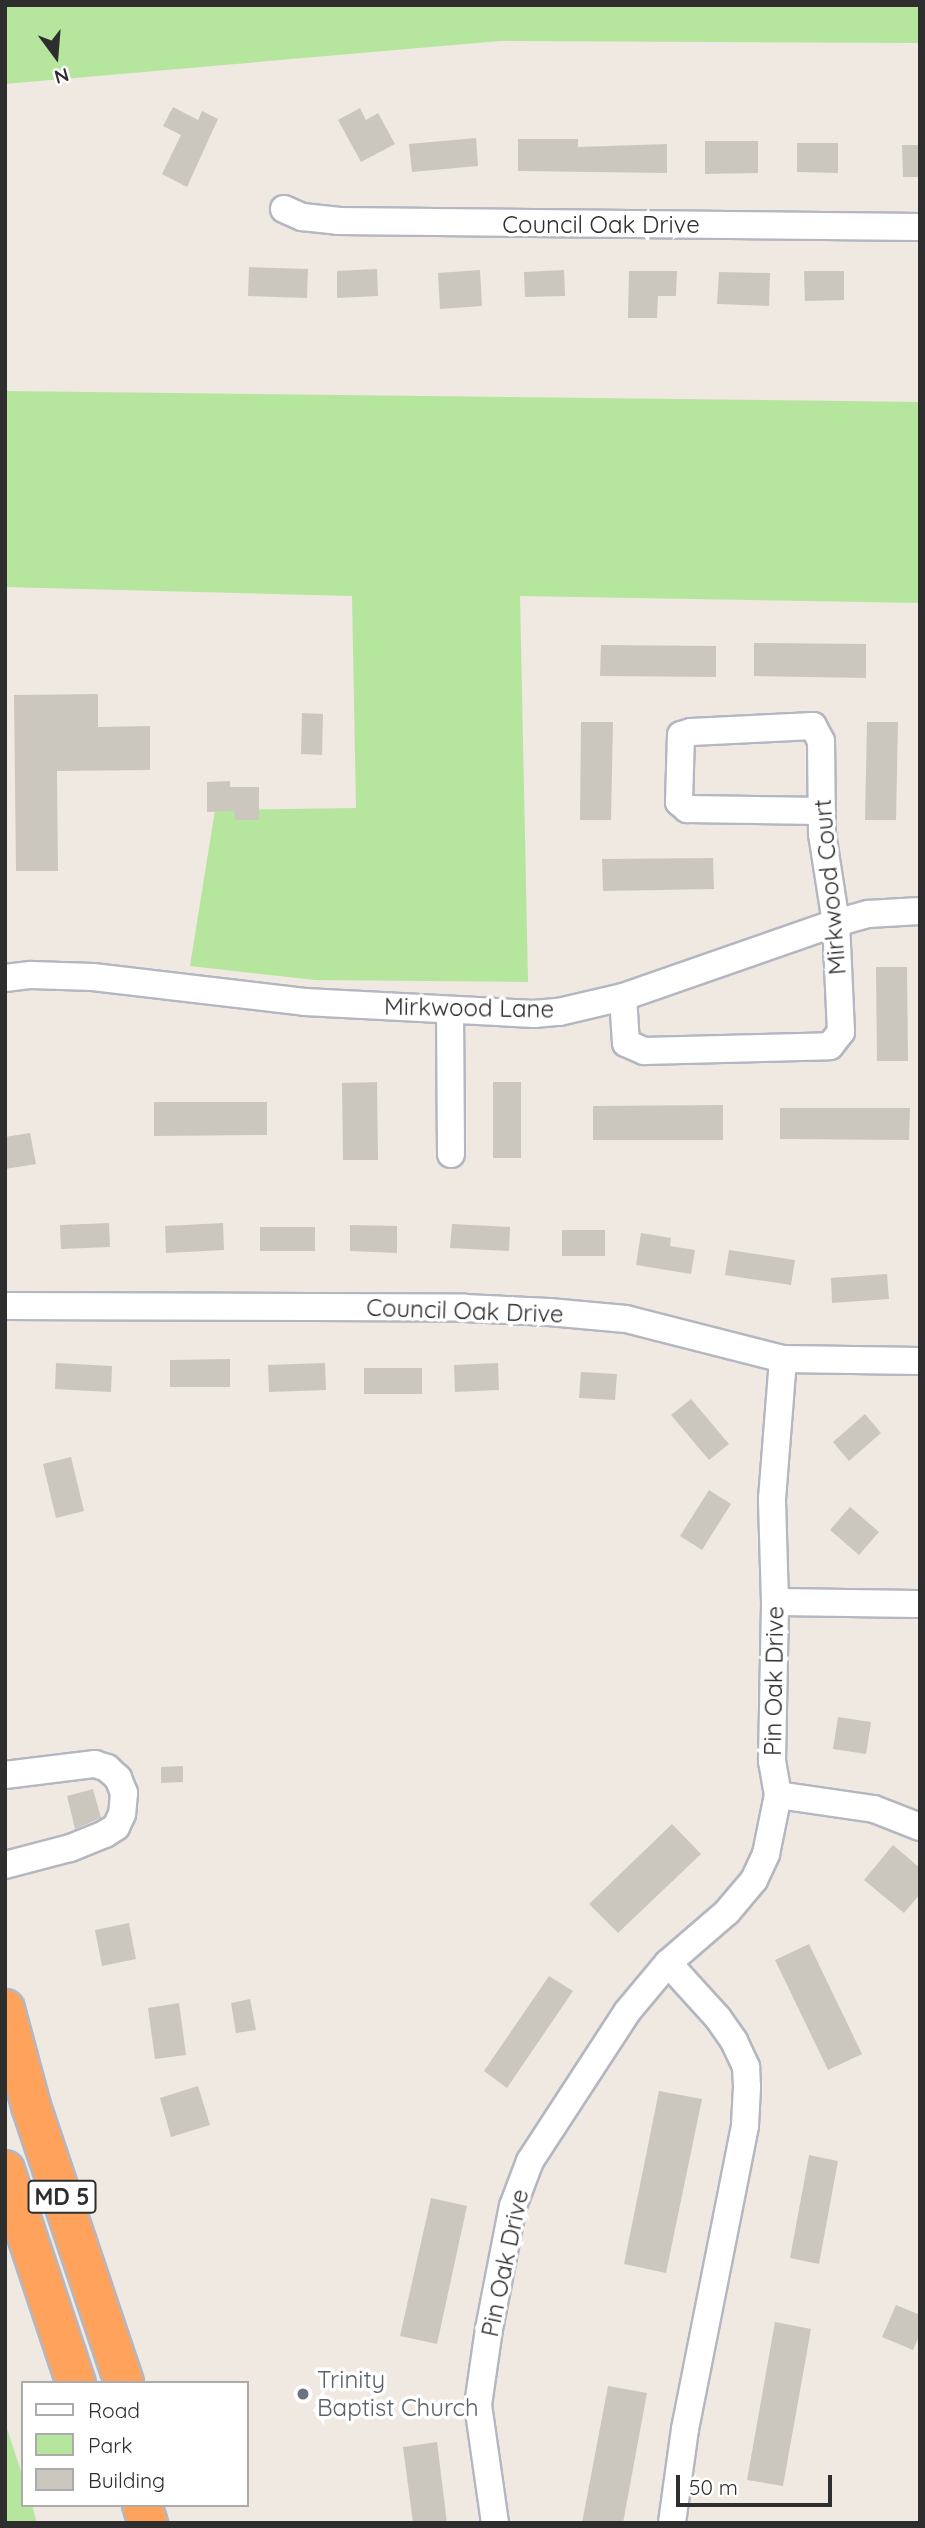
<!DOCTYPE html>
<html>
<head>
<meta charset="utf-8">
<style>
  body { margin:0 }
  #map { position:relative; width:925px; height:2528px; overflow:hidden; background:#efe9e1; font-family:Quicksand,sans-serif }
  div>[style] { position:absolute }
  .green>* { inset:0; background:#b6e59e }
  .building>* { inset:0; background:#cbc7bf }
  .roads { filter:drop-shadow(2px 0 #b4b7c1) drop-shadow(-2px 0 #b4b7c1) drop-shadow(0 2px #b4b7c1) drop-shadow(0 -2px #b4b7c1) }
  .minor>* { height:26px; margin:-13px; padding:0 13px; transform-origin:13px; border-radius:13px; background:#fff }
  .highway>* { height:38px; margin:-19px; padding:0 19px; transform-origin:19px; border-radius:19px; background:#ffa35c }
  .dots>* { width:19px; height:19px; translate:-50% -50%; box-sizing:border-box; border:4px solid #fff; border-radius:50% }
  span { translate:-50% -50%; white-space:nowrap; text-align:center; line-height:1.15; -webkit-text-stroke:7px #fff; paint-order:stroke }
  .shield-label span { padding:2px 5px; background:#fff; border:2px solid; border-radius:5px; -webkit-text-stroke-width:0 }
  .shield-label { font-size:23px; color:#2e2e2e; font-weight:700 }
  .street-label { font-size:24px; color:#2e2e2e }
  .worship-label { font-size:24px; color:#5b616d }
  .left { translate:0 -50%; text-align:left }
  .frame { position:absolute; inset:0; border:7px solid #2e2e2e; pointer-events:none }
  .legend { position:absolute; left:21px; top:2381px; width:228px; height:126px; box-sizing:border-box; background:#fff; border:2px solid #ababab; margin:0; padding:9px 12px; list-style:none; font-size:21px; color:#2e2e2e }
  .legend li { display:flex; align-items:center; gap:14px; height:35px }
  .legend b { width:35px; border:2px solid #ababab }
  .north { position:absolute; left:21px; top:21px; width:70px; height:70px; -webkit-text-stroke:5px #fff; paint-order:stroke; rotate:164deg; font-size:19px; font-weight:700; line-height:28px; text-align:center; color:#2e2e2e }
  .north::after { content:''; display:block; margin:auto; width:24px; height:32px; background:#2e2e2e; clip-path:polygon(50% 0,100% 100%,50% 72%,0 100%) }
  .scale { position:absolute; left:676px; top:2475px; width:156px; height:32px; box-sizing:border-box; border:4px solid #2e2e2e; border-top:0; padding-left:9px; font-size:21px; line-height:24px; white-space:nowrap; color:#2e2e2e; -webkit-text-stroke:5px #fff; paint-order:stroke }
</style>
</head>
<body>
<div id="map">
  <div class="green">
    <div style="clip-path:polygon(5px 5px,920px 5px,920px 43px,500px 41px,5px 84px)"></div>
    <div style="clip-path:polygon(5px 391px,920px 402px,920px 603px,520px 596px,528px 982px,315px 980px,190px 966px,215px 810px,356px 808px,352px 596px,5px 587px)"></div>
    <div style="clip-path:polygon(5px 2423px,23px 2477px,23px 2505px,32px 2505px,37px 2523px,5px 2523px)"></div>
  </div>
  <div class="building">
    <div style="clip-path:polygon(173px 107px,198px 120px,202px 111px,218px 119px,187px 187px,162px 174px,181px 135px,163px 126px)"></div>
    <div style="clip-path:polygon(360px 108px,366px 120px,378px 113px,395px 144px,361px 162px,338px 120px)"></div>
    <div style="clip-path:polygon(476px 138px,478px 166px,412px 172px,409px 144px)"></div>
    <div style="clip-path:polygon(518px 139px,578px 139px,578px 147px,667px 144px,667px 173px,518px 171px)"></div>
    <div style="clip-path:polygon(705px 141px,758px 141px,758px 173px,705px 174px)"></div>
    <div style="clip-path:polygon(797px 143px,838px 143px,838px 173px,797px 172px)"></div>
    <div style="clip-path:polygon(902px 145px,920px 145px,920px 177px,903px 177px)"></div>
    <div style="clip-path:polygon(249px 267px,308px 269px,307px 298px,248px 296px)"></div>
    <div style="clip-path:polygon(377px 269px,378px 296px,337px 298px,337px 271px)"></div>
    <div style="clip-path:polygon(480px 270px,482px 306px,440px 309px,438px 273px)"></div>
    <div style="clip-path:polygon(564px 270px,565px 296px,525px 297px,524px 272px)"></div>
    <div style="clip-path:polygon(629px 271px,677px 271px,676px 296px,658px 296px,657px 318px,628px 318px)"></div>
    <div style="clip-path:polygon(804px 271px,844px 271px,844px 300px,805px 301px)"></div>
    <div style="clip-path:polygon(719px 272px,770px 273px,769px 306px,717px 304px)"></div>
    <div style="clip-path:polygon(754px 643px,866px 644px,866px 678px,754px 676px)"></div>
    <div style="clip-path:polygon(601px 645px,716px 646px,716px 677px,600px 676px)"></div>
    <div style="clip-path:polygon(98px 694px,98px 727px,150px 726px,150px 770px,57px 771px,58px 871px,16px 871px,14px 695px)"></div>
    <div style="clip-path:polygon(302px 713px,323px 714px,322px 755px,301px 754px)"></div>
    <div style="clip-path:polygon(581px 722px,613px 722px,611px 820px,580px 820px)"></div>
    <div style="clip-path:polygon(867px 722px,898px 722px,896px 820px,865px 820px)"></div>
    <div style="clip-path:polygon(230px 781px,230px 787px,259px 787px,259px 820px,235px 820px,234px 811px,207px 812px,207px 782px)"></div>
    <div style="clip-path:polygon(713px 858px,714px 889px,603px 891px,602px 859px)"></div>
    <div style="clip-path:polygon(876px 967px,907px 967px,908px 1061px,877px 1061px)"></div>
    <div style="clip-path:polygon(377px 1082px,378px 1160px,343px 1160px,342px 1083px)"></div>
    <div style="clip-path:polygon(493px 1082px,521px 1082px,521px 1158px,493px 1158px)"></div>
    <div style="clip-path:polygon(154px 1102px,267px 1102px,267px 1135px,154px 1136px)"></div>
    <div style="clip-path:polygon(723px 1105px,723px 1140px,593px 1140px,593px 1106px)"></div>
    <div style="clip-path:polygon(780px 1108px,910px 1108px,909px 1140px,780px 1139px)"></div>
    <div style="clip-path:polygon(30px 1133px,36px 1164px,5px 1169px,5px 1137px)"></div>
    <div style="clip-path:polygon(109px 1223px,110px 1247px,61px 1249px,60px 1225px)"></div>
    <div style="clip-path:polygon(223px 1223px,224px 1250px,166px 1253px,165px 1226px)"></div>
    <div style="clip-path:polygon(452px 1224px,510px 1227px,509px 1251px,450px 1248px)"></div>
    <div style="clip-path:polygon(350px 1225px,397px 1226px,397px 1253px,350px 1251px)"></div>
    <div style="clip-path:polygon(260px 1227px,315px 1227px,315px 1251px,260px 1251px)"></div>
    <div style="clip-path:polygon(562px 1230px,605px 1230px,605px 1256px,562px 1256px)"></div>
    <div style="clip-path:polygon(641px 1233px,671px 1238px,670px 1246px,695px 1250px,691px 1274px,636px 1265px)"></div>
    <div style="clip-path:polygon(729px 1250px,795px 1260px,791px 1285px,725px 1275px)"></div>
    <div style="clip-path:polygon(887px 1274px,889px 1299px,832px 1303px,831px 1278px)"></div>
    <div style="clip-path:polygon(230px 1359px,230px 1387px,170px 1387px,170px 1360px)"></div>
    <div style="clip-path:polygon(56px 1363px,112px 1366px,111px 1392px,55px 1389px)"></div>
    <div style="clip-path:polygon(325px 1363px,326px 1390px,269px 1392px,268px 1365px)"></div>
    <div style="clip-path:polygon(498px 1363px,499px 1390px,455px 1392px,454px 1365px)"></div>
    <div style="clip-path:polygon(364px 1368px,422px 1368px,422px 1394px,364px 1394px)"></div>
    <div style="clip-path:polygon(581px 1372px,617px 1374px,615px 1400px,579px 1398px)"></div>
    <div style="clip-path:polygon(691px 1399px,729px 1444px,709px 1460px,671px 1415px)"></div>
    <div style="clip-path:polygon(865px 1414px,881px 1433px,849px 1461px,833px 1442px)"></div>
    <div style="clip-path:polygon(71px 1457px,84px 1511px,56px 1518px,43px 1464px)"></div>
    <div style="clip-path:polygon(709px 1490px,731px 1504px,702px 1550px,680px 1536px)"></div>
    <div style="clip-path:polygon(850px 1507px,879px 1532px,859px 1555px,830px 1530px)"></div>
    <div style="clip-path:polygon(838px 1717px,871px 1722px,866px 1754px,833px 1749px)"></div>
    <div style="clip-path:polygon(183px 1766px,183px 1782px,161px 1783px,161px 1767px)"></div>
    <div style="clip-path:polygon(93px 1789px,101px 1818px,75px 1829px,67px 1796px)"></div>
    <div style="clip-path:polygon(672px 1824px,701px 1854px,618px 1933px,589px 1904px)"></div>
    <div style="clip-path:polygon(893px 1845px,920px 1868px,920px 1894px,904px 1913px,864px 1880px)"></div>
    <div style="clip-path:polygon(129px 1923px,136px 1959px,102px 1966px,95px 1930px)"></div>
    <div style="clip-path:polygon(809px 1944px,862px 2054px,828px 2070px,775px 1960px)"></div>
    <div style="clip-path:polygon(549px 1976px,573px 1991px,507px 2088px,484px 2071px)"></div>
    <div style="clip-path:polygon(250px 1999px,256px 2030px,236px 2033px,231px 2003px)"></div>
    <div style="clip-path:polygon(179px 2003px,186px 2055px,155px 2059px,148px 2008px)"></div>
    <div style="clip-path:polygon(198px 2086px,210px 2125px,171px 2137px,160px 2098px)"></div>
    <div style="clip-path:polygon(659px 2091px,702px 2099px,666px 2273px,624px 2264px)"></div>
    <div style="clip-path:polygon(809px 2155px,838px 2161px,819px 2264px,790px 2258px)"></div>
    <div style="clip-path:polygon(431px 2198px,467px 2206px,437px 2344px,400px 2336px)"></div>
    <div style="clip-path:polygon(896px 2305px,920px 2315px,920px 2334px,913px 2350px,882px 2337px)"></div>
    <div style="clip-path:polygon(775px 2322px,811px 2329px,783px 2486px,747px 2480px)"></div>
    <div style="clip-path:polygon(608px 2386px,647px 2393px,623px 2523px,582px 2523px)"></div>
    <div style="clip-path:polygon(437px 2442px,447px 2523px,413px 2523px,403px 2447px)"></div>
  </div>
  <div class="roads">
    <div class="minor">
      <div style="left:284px;top:209px;width:20px;rotate:24deg"></div>
      <div style="left:302px;top:217px;width:36px;rotate:6deg"></div>
      <div style="left:338px;top:221px;width:582px;rotate:0.59deg"></div>
      <div style="left:5px;top:978px;width:26px;rotate:-7deg"></div>
      <div style="left:31px;top:975px;width:62px;rotate:1.8deg"></div>
      <div style="left:93px;top:977px;width:213px;rotate:6.7deg"></div>
      <div style="left:305px;top:1002px;width:229px;rotate:3deg"></div>
      <div style="left:534px;top:1014px;width:25px;rotate:-5deg"></div>
      <div style="left:559px;top:1012px;width:66px;rotate:-13.2deg"></div>
      <div style="left:623px;top:997px;width:225px;rotate:-19.2deg"></div>
      <div style="left:836px;top:923px;width:33px;rotate:-16deg"></div>
      <div style="left:868px;top:914px;width:52px;rotate:-3.3deg"></div>
      <div style="left:623px;top:997px;width:46px;rotate:86.3deg"></div>
      <div style="left:626px;top:1043px;width:20px;rotate:24deg"></div>
      <div style="left:644px;top:1051px;width:186px;rotate:-1.5deg"></div>
      <div style="left:830px;top:1046px;width:18px;rotate:-52deg"></div>
      <div style="left:841px;top:1032px;width:109px;rotate:-92.6deg"></div>
      <div style="left:836px;top:923px;width:90px;rotate:-98.9deg"></div>
      <div style="left:822px;top:834px;width:93px;rotate:-90.6deg"></div>
      <div style="left:821px;top:741px;width:17px;rotate:-118deg"></div>
      <div style="left:813px;top:726px;width:122px;rotate:177.2deg"></div>
      <div style="left:691px;top:732px;width:10px;rotate:163deg"></div>
      <div style="left:681px;top:735px;width:67px;rotate:91.7deg"></div>
      <div style="left:679px;top:802px;width:11px;rotate:41deg"></div>
      <div style="left:687px;top:809px;width:135px;rotate:0.8deg"></div>
      <div style="left:450px;top:1010px;width:144px;rotate:89.6deg"></div>
      <div style="left:5px;top:1306px;width:459px;rotate:0.2deg"></div>
      <div style="left:464px;top:1308px;width:85px;rotate:2.7deg"></div>
      <div style="left:549px;top:1312px;width:77px;rotate:5.2deg"></div>
      <div style="left:626px;top:1319px;width:162px;rotate:14.3deg"></div>
      <div style="left:783px;top:1359px;width:137px;rotate:0.8deg"></div>
      <div style="left:775px;top:1602px;width:145px;rotate:0.8deg"></div>
      <div style="left:5px;top:1775px;width:91px;rotate:-7deg"></div>
      <div style="left:95px;top:1764px;width:13px;rotate:18deg"></div>
      <div style="left:107px;top:1768px;width:15px;rotate:42deg"></div>
      <div style="left:118px;top:1778px;width:16px;rotate:68deg"></div>
      <div style="left:124px;top:1793px;width:21px;rotate:95deg"></div>
      <div style="left:122px;top:1814px;width:14px;rotate:115deg"></div>
      <div style="left:116px;top:1827px;width:13px;rotate:148deg"></div>
      <div style="left:105px;top:1834px;width:38px;rotate:158deg"></div>
      <div style="left:70px;top:1848px;width:67px;rotate:165.3deg"></div>
      <div style="left:778px;top:1795px;width:97px;rotate:8.3deg"></div>
      <div style="left:874px;top:1809px;width:49px;rotate:21.4deg"></div>
      <div style="left:668px;top:1963px;width:78px;rotate:-40.8deg"></div>
      <div style="left:727px;top:1912px;width:42px;rotate:-49.8deg"></div>
      <div style="left:754px;top:1880px;width:29px;rotate:-65deg"></div>
      <div style="left:766px;top:1854px;width:60px;rotate:-78.5deg"></div>
      <div style="left:778px;top:1795px;width:35px;rotate:-100deg"></div>
      <div style="left:772px;top:1761px;width:159px;rotate:-88.9deg"></div>
      <div style="left:775px;top:1602px;width:103px;rotate:-91.7deg"></div>
      <div style="left:772px;top:1499px;width:140px;rotate:-85.5deg"></div>
      <div style="left:495px;top:2523px;width:119px;rotate:-98.2deg"></div>
      <div style="left:478px;top:2405px;width:77px;rotate:-81.8deg"></div>
      <div style="left:489px;top:2329px;width:125px;rotate:-79deg"></div>
      <div style="left:513px;top:2206px;width:48px;rotate:-69.3deg"></div>
      <div style="left:530px;top:2161px;width:178px;rotate:-56.9deg"></div>
      <div style="left:627px;top:2012px;width:64px;rotate:-50.1deg"></div>
      <div style="left:668px;top:1963px;width:74px;rotate:47.7deg"></div>
      <div style="left:718px;top:2018px;width:28px;rotate:55deg"></div>
      <div style="left:734px;top:2041px;width:29px;rotate:65deg"></div>
      <div style="left:746px;top:2067px;width:20px;rotate:87deg"></div>
      <div style="left:747px;top:2087px;width:39px;rotate:93deg"></div>
      <div style="left:745px;top:2126px;width:309px;rotate:101.2deg"></div>
      <div style="left:685px;top:2429px;width:95px;rotate:97.9deg"></div>
    </div>
    <div class="highway">
      <div style="left:5px;top:2009px;width:100px;rotate:75deg"></div>
      <div style="left:31px;top:2106px;width:292px;rotate:71.4deg"></div>
      <div style="left:5px;top:2170px;width:225px;rotate:71.6deg"></div>
      <div style="left:142px;top:2505px;width:19px;rotate:72deg"></div>
    </div>
  </div>
  <div class="dots">
    <div style="left:303px;top:2394px;background:#6b7280"></div>
  </div>
  <div class="shield-label">
    <span style="left:62px;top:2197px">MD 5</span>
  </div>
  <div class="street-label">
    <span style="left:601px;top:225px">Council Oak Drive</span>
    <span style="left:830px;top:887px;rotate:-95deg">Mirkwood Court</span>
    <span style="left:469px;top:1008px;rotate:1deg">Mirkwood Lane</span>
    <span style="left:465px;top:1311px;rotate:2deg">Council Oak Drive</span>
    <span style="left:774px;top:1681px;rotate:-89deg">Pin Oak Drive</span>
    <span style="left:505px;top:2263px;rotate:-78deg">Pin Oak Drive</span>
  </div>
  <div class="worship-label">
    <span class="left" style="left:317px;top:2394px">Trinity<br>Baptist Church</span>
  </div>
  <div class="frame"></div>
  <ul class="legend">
  <li><b style="height:9px;background:#fff"></b>Road</li>
  <li><b style="height:19px;background:#b6e59e"></b>Park</li>
  <li><b style="height:19px;background:#cbc7bf"></b>Building</li>
  </ul>
  <div class="north">N</div>
  <div class="scale">50 m</div>
</div>
</body>
</html>
